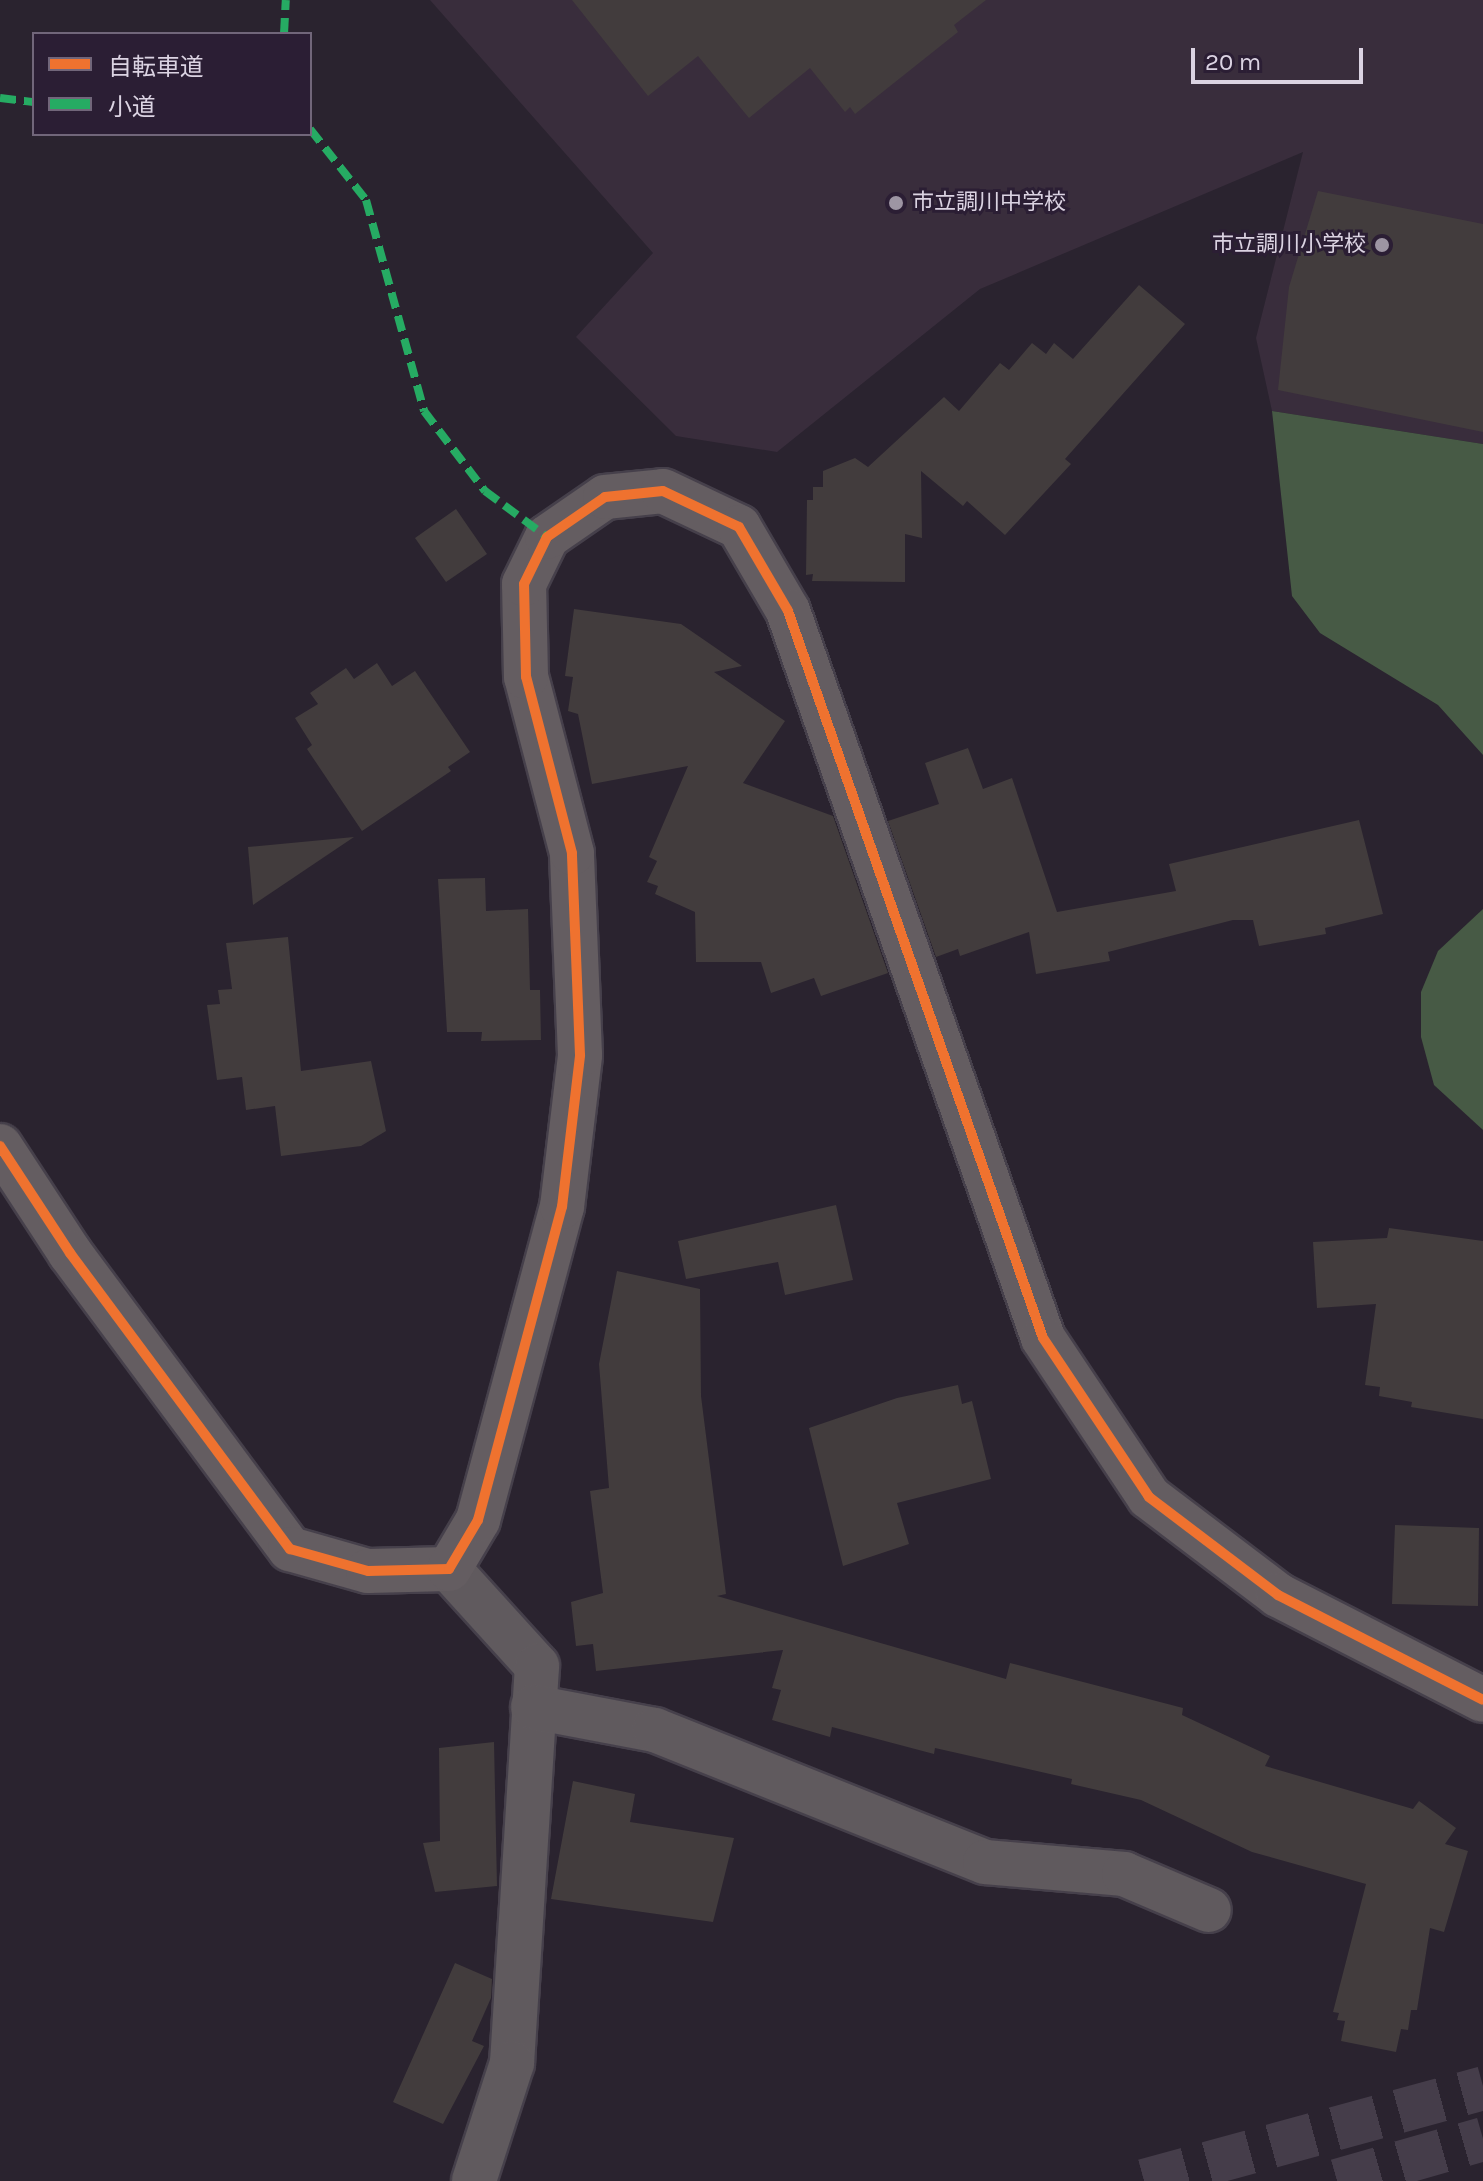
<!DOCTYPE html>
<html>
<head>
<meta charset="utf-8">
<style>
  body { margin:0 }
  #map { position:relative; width:1483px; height:2181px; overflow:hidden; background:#2a232f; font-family:Karla,"Noto Sans JP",sans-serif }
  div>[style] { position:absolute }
  .education>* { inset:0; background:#392d3c }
  .forest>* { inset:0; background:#475a45 }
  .building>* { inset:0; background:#423c3d }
  .highway-tunnel>* { height:44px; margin-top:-22px; transform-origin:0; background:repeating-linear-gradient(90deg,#453d4a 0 44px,transparent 0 66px) }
  .roads { filter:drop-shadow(2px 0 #46404b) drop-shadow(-2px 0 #46404b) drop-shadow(0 2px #46404b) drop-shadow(0 -2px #46404b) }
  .street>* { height:44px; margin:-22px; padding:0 22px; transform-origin:22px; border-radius:22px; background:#605a5e }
  .secondary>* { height:44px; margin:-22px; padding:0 22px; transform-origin:22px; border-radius:22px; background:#645d61 }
  .quiet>* { height:8px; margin-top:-4px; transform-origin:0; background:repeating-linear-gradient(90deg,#26ab63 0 16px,transparent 0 24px) }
  .cycleway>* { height:10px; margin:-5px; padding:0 5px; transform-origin:5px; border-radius:5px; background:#ef722f }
  .dots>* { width:22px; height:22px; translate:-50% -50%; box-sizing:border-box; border:4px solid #2b1e34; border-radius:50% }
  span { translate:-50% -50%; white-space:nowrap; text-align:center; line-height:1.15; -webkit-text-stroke:6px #2b1e34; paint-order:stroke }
  .poi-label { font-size:22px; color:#dbd3e2 }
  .left { translate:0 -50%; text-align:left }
  .right { translate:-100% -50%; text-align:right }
  .legend { position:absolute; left:32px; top:32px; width:280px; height:104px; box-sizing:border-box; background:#2b1e34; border:2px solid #71667a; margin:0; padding:10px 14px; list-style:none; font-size:24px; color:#dbd3e2 }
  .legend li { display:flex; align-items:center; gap:16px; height:40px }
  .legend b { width:40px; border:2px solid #71667a }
  .scale { position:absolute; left:1191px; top:48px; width:172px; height:36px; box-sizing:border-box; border:4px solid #dbd3e2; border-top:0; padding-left:10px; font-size:24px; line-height:28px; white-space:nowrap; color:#dbd3e2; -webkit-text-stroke:6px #2b1e34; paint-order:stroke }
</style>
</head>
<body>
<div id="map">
  <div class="education">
    <div style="clip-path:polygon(430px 0,1483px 0,1483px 444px,1272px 411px,1256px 338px,1303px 152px,980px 289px,777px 452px,676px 436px,576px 337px,653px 253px)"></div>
  </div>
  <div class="forest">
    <div style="clip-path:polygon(1272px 411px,1483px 444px,1483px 755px,1438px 705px,1320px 633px,1292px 596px)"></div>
    <div style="clip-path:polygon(1483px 909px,1483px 1130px,1434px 1085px,1421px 1037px,1421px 992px,1438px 951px)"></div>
  </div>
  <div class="building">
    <div style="clip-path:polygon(572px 0,986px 0,954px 25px,958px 32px,855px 114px,850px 107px,845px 112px,810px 68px,749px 118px,698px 56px,648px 96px)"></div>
    <div style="clip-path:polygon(1318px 191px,1483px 224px,1483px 432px,1278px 390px,1289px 287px)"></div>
    <div style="clip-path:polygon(1139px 285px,1185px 324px,1065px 459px,1071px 464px,1005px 535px,967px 501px,963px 506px,921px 471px,922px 538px,905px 534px,905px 582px,812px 581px,813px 574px,806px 575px,807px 500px,813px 500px,813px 487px,823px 487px,823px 471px,855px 458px,868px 467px,944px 397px,959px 411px,1000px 363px,1009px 370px,1032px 343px,1046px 354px,1054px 343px,1073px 359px)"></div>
    <div style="clip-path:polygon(456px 509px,487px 554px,446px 582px,415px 538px)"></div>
    <div style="clip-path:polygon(574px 609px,681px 624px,742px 666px,714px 672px,785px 721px,743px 783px,833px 816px,888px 973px,821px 996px,814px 978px,771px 993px,761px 962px,696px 962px,695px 912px,655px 894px,658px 886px,647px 882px,657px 861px,649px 857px,688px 766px,592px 784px,578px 714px,568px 711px,573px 677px,565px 676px)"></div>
    <div style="clip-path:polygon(377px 663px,392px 686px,415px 671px,470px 752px,448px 767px,451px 771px,362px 831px,307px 749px,312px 745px,295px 718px,318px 704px,310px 693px,346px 668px,354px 679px)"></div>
    <div style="clip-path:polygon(968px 748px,983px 789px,1012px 778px,1057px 912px,1176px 891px,1169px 864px,1359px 820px,1383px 914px,1325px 928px,1326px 934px,1259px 946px,1253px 920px,1233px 920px,1108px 952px,1110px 961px,1036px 974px,1029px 932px,960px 956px,958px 949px,936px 957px,888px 821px,939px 804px,925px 763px)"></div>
    <div style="clip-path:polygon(354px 837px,253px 905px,248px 847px)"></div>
    <div style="clip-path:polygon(485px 878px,486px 911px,528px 909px,530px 990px,540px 990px,541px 1040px,481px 1041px,482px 1032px,447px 1032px,438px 879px)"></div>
    <div style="clip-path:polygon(288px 937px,301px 1071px,371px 1061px,386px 1131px,361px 1146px,281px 1156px,275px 1106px,246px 1110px,242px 1077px,217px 1080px,207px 1005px,220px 1004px,218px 990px,232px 989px,226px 943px)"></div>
    <div style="clip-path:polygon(836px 1205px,853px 1280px,785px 1295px,778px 1262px,686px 1279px,678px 1241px)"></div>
    <div style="clip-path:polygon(1389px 1228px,1483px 1241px,1483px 1419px,1411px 1407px,1412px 1402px,1379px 1396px,1380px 1387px,1365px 1385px,1376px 1304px,1317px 1308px,1313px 1242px,1387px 1238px)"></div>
    <div style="clip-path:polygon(617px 1271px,700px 1289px,701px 1396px,726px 1594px,717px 1596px,1006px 1679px,1010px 1663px,1183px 1708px,1182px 1715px,1270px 1756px,1265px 1766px,1413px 1809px,1419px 1801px,1456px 1828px,1445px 1844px,1468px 1851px,1444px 1932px,1430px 1928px,1417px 2010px,1411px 2010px,1408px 2030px,1401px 2029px,1396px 2052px,1341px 2041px,1345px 2021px,1337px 2020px,1339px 2013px,1333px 2012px,1366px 1884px,1252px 1852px,1141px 1800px,1071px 1784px,1072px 1779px,935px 1748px,934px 1754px,832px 1727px,830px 1737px,772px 1720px,781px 1690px,772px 1688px,783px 1650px,596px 1671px,593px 1644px,576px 1646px,571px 1602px,603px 1593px,590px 1491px,609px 1488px,599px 1364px)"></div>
    <div style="clip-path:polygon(958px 1385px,962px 1404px,972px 1401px,991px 1479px,897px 1503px,909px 1544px,843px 1566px,809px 1428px,897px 1398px)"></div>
    <div style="clip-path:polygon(1395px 1525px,1479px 1528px,1478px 1606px,1392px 1604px)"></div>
    <div style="clip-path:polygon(494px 1742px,497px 1886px,435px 1892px,423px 1843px,440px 1841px,439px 1748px)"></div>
    <div style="clip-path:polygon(573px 1781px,635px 1794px,630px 1822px,734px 1838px,713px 1922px,551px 1899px)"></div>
    <div style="clip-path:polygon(455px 1963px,492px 1979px,491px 1998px,472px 2041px,484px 2046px,443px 2124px,393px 2102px)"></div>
  </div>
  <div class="highway-tunnel">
    <div style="left:1144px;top:2181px;width:352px;rotate:-15.3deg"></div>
    <div style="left:1337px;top:2181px;width:152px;rotate:-16deg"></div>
  </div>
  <div class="roads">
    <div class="street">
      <div style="left:449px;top:1569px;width:131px;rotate:47.8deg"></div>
      <div style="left:537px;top:1666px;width:398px;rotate:93.6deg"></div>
      <div style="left:512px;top:2063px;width:124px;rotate:107.9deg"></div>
      <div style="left:533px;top:1707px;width:124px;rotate:10.7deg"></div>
      <div style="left:655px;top:1730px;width:355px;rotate:21.8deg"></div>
      <div style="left:985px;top:1862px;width:140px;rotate:4.9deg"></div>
      <div style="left:1124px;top:1874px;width:92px;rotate:23deg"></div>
    </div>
    <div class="secondary">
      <div style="left:0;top:1146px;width:128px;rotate:56.8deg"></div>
      <div style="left:70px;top:1253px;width:369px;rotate:53.4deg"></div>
      <div style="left:290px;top:1549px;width:81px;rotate:15.8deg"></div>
      <div style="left:368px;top:1571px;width:81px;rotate:-1.4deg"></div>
      <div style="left:449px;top:1569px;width:57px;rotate:-59.4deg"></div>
      <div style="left:478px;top:1520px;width:324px;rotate:-75deg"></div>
      <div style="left:562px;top:1207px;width:153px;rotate:-83.2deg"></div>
      <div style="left:580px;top:1055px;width:202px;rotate:-92.3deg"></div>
      <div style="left:572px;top:853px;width:182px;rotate:-104.6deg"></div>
      <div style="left:526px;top:677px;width:93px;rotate:-91.2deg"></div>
      <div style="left:524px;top:584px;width:52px;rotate:-63.9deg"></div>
      <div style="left:547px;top:537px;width:70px;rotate:-34.6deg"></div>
      <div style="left:605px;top:497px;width:58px;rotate:-5.9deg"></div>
      <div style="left:663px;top:491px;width:84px;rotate:25.3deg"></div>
      <div style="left:739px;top:527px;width:97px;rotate:59.7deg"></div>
      <div style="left:788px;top:611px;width:770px;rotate:70.67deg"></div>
      <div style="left:1043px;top:1338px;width:191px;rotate:56.3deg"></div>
      <div style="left:1149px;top:1497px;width:162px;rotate:37.2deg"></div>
      <div style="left:1278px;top:1595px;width:230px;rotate:27.1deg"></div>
    </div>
  </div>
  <div class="quiet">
    <div style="left:284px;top:34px;width:34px;rotate:-87deg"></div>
    <div style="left:0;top:98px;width:34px;rotate:7deg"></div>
    <div style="left:310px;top:129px;width:90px;rotate:51.7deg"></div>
    <div style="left:366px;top:200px;width:219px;rotate:74.6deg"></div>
    <div style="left:424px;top:411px;width:101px;rotate:52.7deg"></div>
    <div style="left:485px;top:491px;width:77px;rotate:36.6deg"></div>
  </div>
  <div class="cycleway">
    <div style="left:0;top:1146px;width:128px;rotate:56.8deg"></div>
    <div style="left:70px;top:1253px;width:369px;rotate:53.4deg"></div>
    <div style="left:290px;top:1549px;width:81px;rotate:15.8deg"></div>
    <div style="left:368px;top:1571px;width:81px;rotate:-1.4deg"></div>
    <div style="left:449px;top:1569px;width:57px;rotate:-59.4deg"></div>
    <div style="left:478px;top:1520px;width:324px;rotate:-75deg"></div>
    <div style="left:562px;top:1207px;width:153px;rotate:-83.2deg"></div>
    <div style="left:580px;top:1055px;width:202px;rotate:-92.3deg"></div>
    <div style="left:572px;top:853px;width:182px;rotate:-104.6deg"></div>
    <div style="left:526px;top:677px;width:93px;rotate:-91.2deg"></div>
    <div style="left:524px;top:584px;width:52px;rotate:-63.9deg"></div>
    <div style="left:547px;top:537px;width:70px;rotate:-34.6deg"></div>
    <div style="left:605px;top:497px;width:58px;rotate:-5.9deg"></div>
    <div style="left:663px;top:491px;width:84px;rotate:25.3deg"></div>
    <div style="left:739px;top:527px;width:97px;rotate:59.7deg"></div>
    <div style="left:788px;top:611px;width:770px;rotate:70.67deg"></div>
    <div style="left:1043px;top:1338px;width:191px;rotate:56.3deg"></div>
    <div style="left:1149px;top:1497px;width:162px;rotate:37.2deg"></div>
    <div style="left:1278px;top:1595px;width:230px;rotate:27.1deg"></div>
  </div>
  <div class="dots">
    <div style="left:896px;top:203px;background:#9d95a3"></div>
    <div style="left:1382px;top:245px;background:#9d95a3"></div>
  </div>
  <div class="poi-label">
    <span class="left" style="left:912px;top:203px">市立調川中学校</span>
    <span class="right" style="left:1366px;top:245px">市立調川小学校</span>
  </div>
  <ul class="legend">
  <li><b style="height:10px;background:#ef722f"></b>自転車道</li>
  <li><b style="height:10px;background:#26ab63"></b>小道</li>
  </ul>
  <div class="scale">20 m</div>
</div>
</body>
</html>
